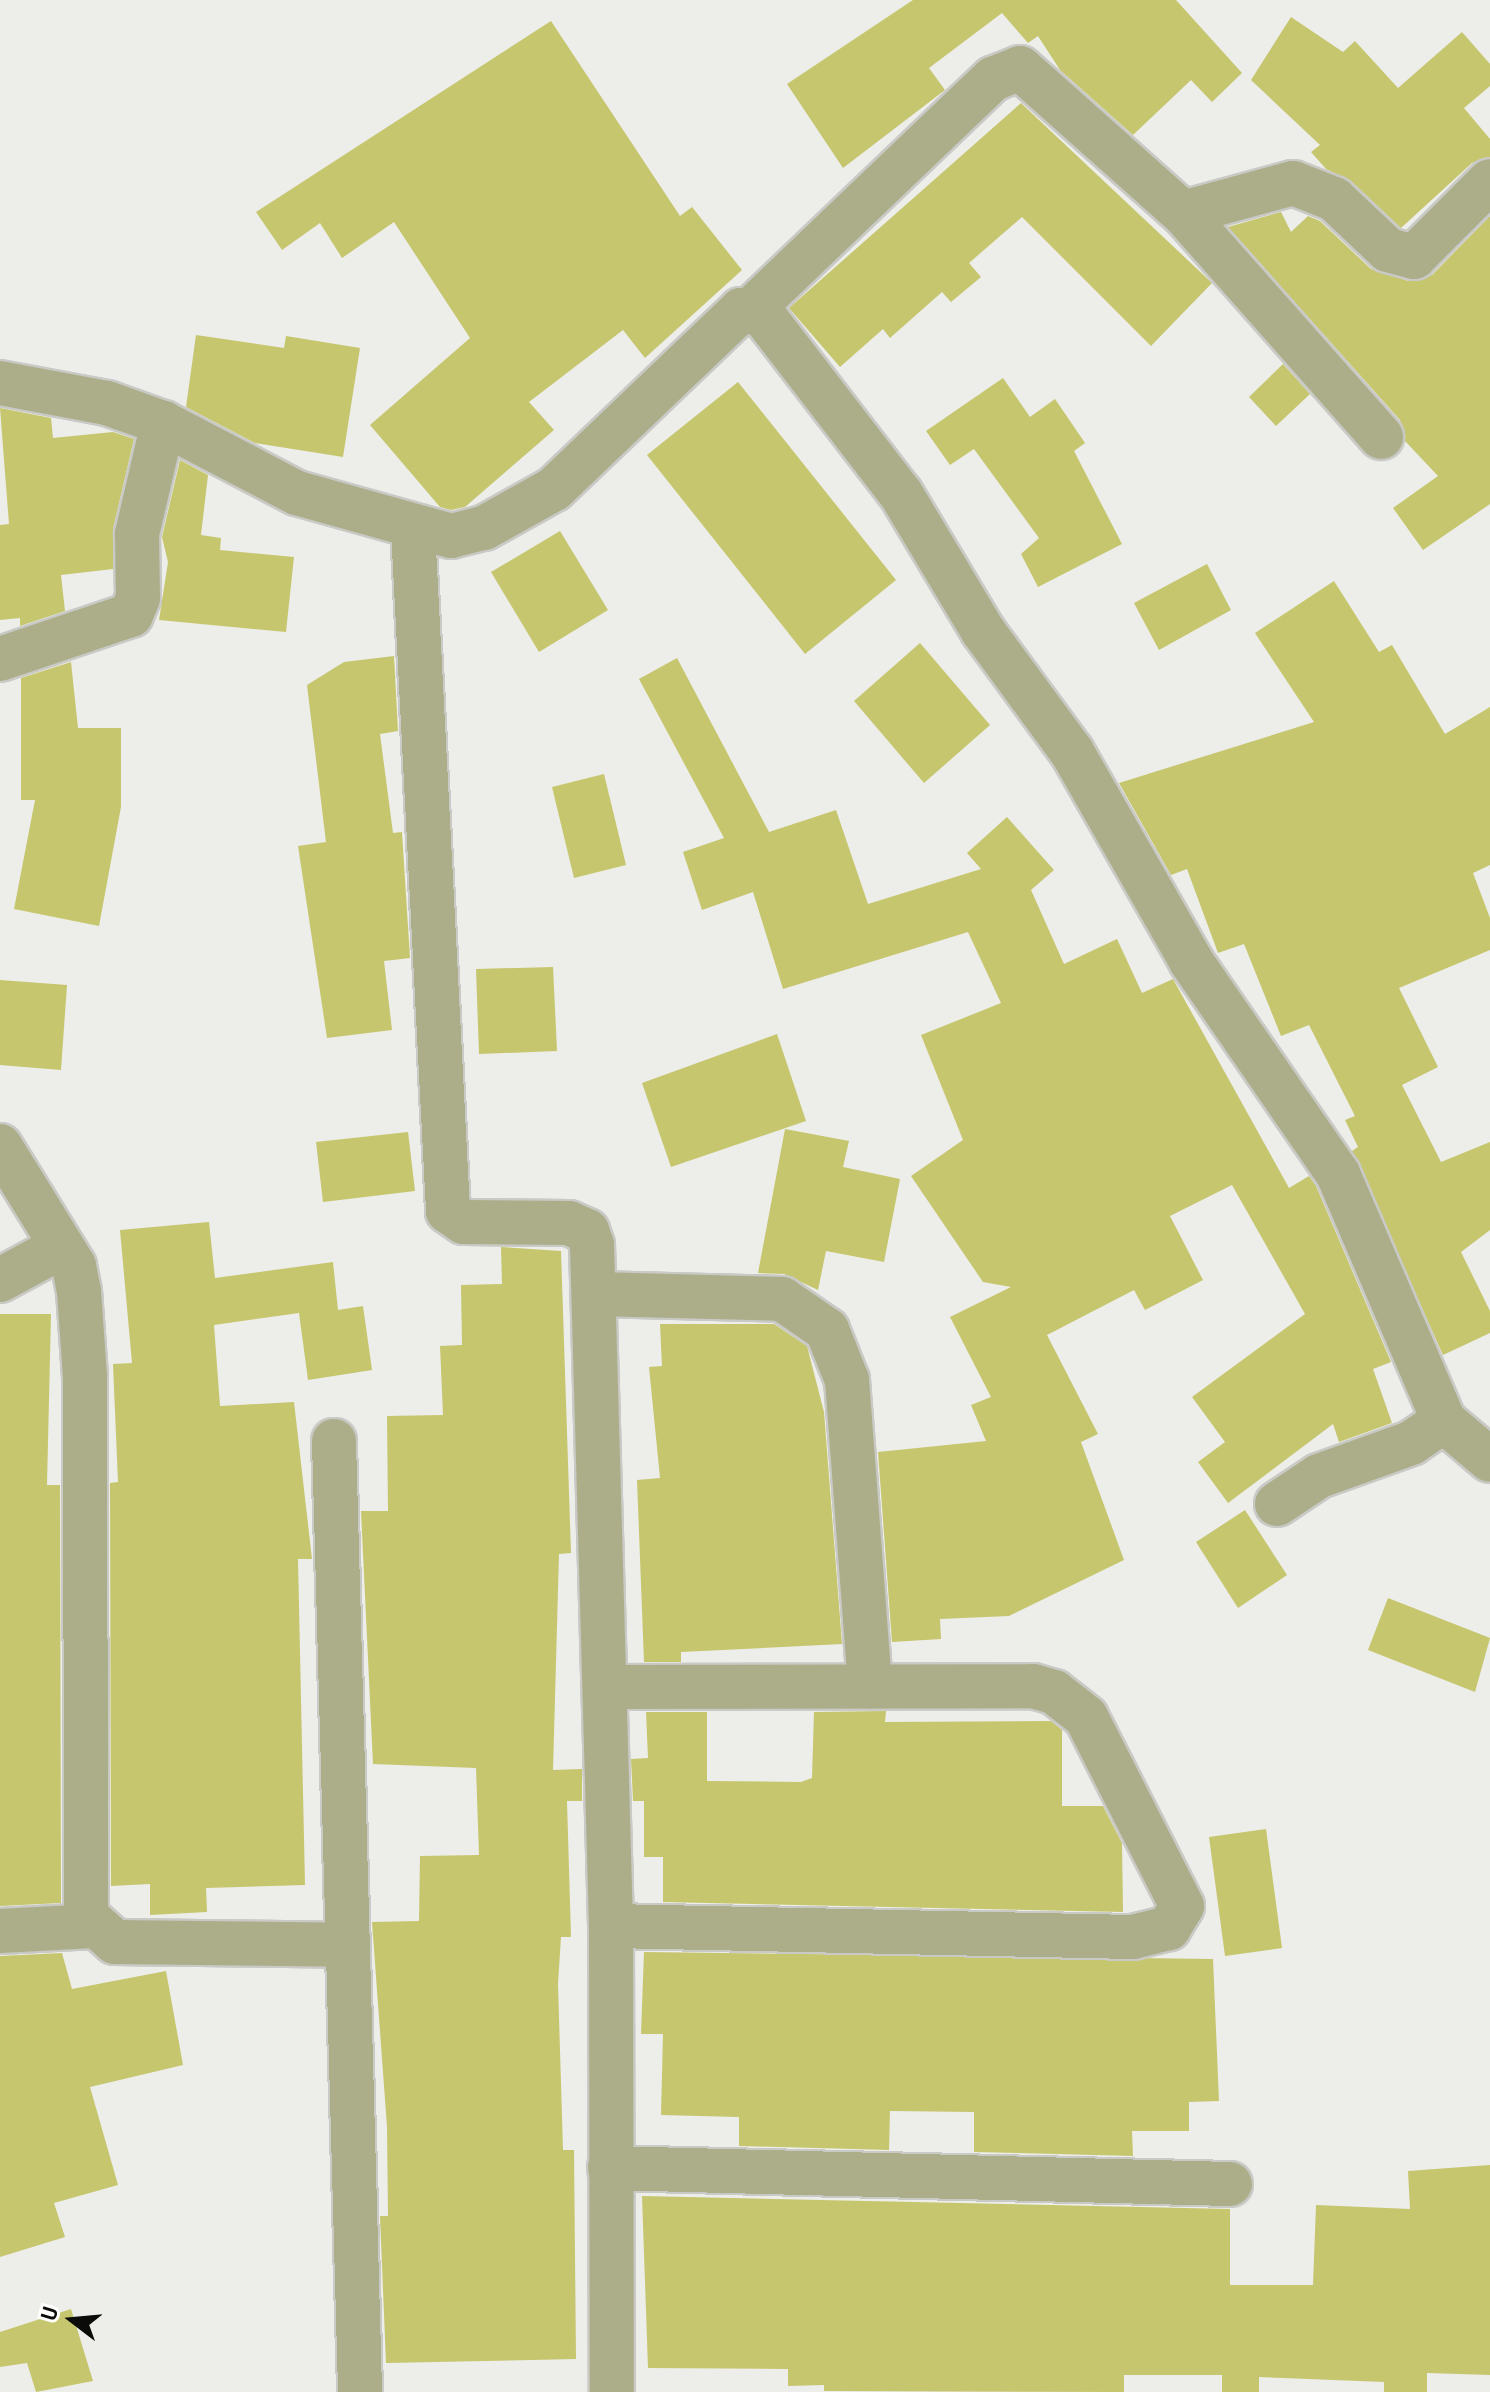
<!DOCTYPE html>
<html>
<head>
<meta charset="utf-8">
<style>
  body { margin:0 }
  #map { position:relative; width:1490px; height:2392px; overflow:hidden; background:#edede9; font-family:"Archivo Narrow",sans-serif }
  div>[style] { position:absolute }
  .building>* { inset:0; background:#c6c66e }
  .roads { filter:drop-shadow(2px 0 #c9c9c5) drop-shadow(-2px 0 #c9c9c5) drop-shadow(0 2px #c9c9c5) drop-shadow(0 -2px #c9c9c5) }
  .minor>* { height:44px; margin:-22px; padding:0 22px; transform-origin:22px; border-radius:22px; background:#acad89 }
  .tertiary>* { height:44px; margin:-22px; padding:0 22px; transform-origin:22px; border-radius:22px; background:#acad89 }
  span { translate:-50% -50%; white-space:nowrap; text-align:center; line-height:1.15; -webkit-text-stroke:6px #fffffe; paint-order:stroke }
  .north { position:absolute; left:32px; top:2280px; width:80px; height:80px; -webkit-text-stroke:6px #fffffe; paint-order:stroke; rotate:286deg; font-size:22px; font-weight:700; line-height:32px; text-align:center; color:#0b0b0a }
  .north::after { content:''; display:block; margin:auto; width:28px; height:36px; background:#0b0b0a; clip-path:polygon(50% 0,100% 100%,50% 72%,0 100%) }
</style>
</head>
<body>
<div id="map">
  <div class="building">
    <div style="clip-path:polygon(913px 0,1176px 0,1242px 73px,1212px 102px,1191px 80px,1133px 135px,1060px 70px,1038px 36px,1028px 43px,1002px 13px,929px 68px,945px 90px,843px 168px,787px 84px)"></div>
    <div style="clip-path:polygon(1291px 17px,1343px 52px,1355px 41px,1398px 88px,1462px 32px,1490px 64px,1490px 86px,1464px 108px,1490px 139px,1490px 157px,1472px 163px,1401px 228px,1351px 181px,1326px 169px,1311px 152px,1320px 145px,1251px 80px)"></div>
    <div style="clip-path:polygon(551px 21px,680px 216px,692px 207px,742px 270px,645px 358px,623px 330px,529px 402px,554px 430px,465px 507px,451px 510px,440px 507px,370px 425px,470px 338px,394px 222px,342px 258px,320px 223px,282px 250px,256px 212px)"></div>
    <div style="clip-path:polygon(1021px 103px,1212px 283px,1151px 346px,1022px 217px,969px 263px,981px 277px,951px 302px,942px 292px,890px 338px,883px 329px,840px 367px,789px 308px)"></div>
    <div style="clip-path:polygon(1281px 212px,1291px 232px,1308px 216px,1320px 221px,1371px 269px,1408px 281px,1432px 275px,1490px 216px,1490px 504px,1423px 550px,1393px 508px,1438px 476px,1405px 441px,1400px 420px,1228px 227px)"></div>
    <div style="clip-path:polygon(196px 335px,284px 348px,286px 336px,360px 348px,343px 457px,255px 443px,186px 407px)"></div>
    <div style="clip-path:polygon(1283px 364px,1310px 394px,1276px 426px,1249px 397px)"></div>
    <div style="clip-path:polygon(1003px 378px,1030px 417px,1055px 399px,1085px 443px,1074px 451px,1122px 544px,1038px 587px,1021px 554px,1039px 538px,974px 449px,950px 465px,926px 431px)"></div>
    <div style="clip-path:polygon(738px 382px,896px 580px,805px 654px,647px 455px)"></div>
    <div style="clip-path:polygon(0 408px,51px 418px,53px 438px,113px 432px,134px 439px,113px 529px,113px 569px,61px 575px,65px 611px,20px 626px,20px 618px,0 620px,0 525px,9px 524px)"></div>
    <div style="clip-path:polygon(180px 460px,208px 475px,201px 535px,221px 538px,220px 550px,294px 557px,286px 632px,159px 620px,168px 562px,162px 537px)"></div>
    <div style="clip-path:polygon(560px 531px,608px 610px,539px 652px,491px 572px)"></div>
    <div style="clip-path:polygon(1207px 564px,1231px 610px,1159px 650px,1134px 603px)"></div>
    <div style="clip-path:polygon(1334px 581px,1379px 652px,1392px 645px,1445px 734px,1490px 707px,1490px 865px,1473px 873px,1490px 918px,1490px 950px,1399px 988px,1438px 1067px,1402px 1085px,1441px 1162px,1490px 1142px,1490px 1230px,1461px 1252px,1490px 1311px,1490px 1333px,1443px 1355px,1352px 1151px,1358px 1147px,1345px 1120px,1355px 1116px,1309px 1025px,1281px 1036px,1244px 944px,1218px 953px,1187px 869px,1171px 875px,1119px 783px,1314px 722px,1255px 633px)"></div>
    <div style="clip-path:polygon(920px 643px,990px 725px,924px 783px,854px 701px)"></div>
    <div style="clip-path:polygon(394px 656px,398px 731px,380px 734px,393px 833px,402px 832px,410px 958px,384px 961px,392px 1030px,327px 1038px,298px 846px,326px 842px,307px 685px,344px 662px)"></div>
    <div style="clip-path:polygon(677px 658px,769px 832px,836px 810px,868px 904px,981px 869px,967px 853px,1007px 817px,1054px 870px,1031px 890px,1064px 964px,1117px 939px,1142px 993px,1173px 979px,1289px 1188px,1309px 1176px,1316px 1186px,1391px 1362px,1373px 1369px,1392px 1423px,1339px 1442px,1333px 1424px,1228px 1503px,1198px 1462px,1225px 1442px,1192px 1397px,1305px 1314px,1232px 1185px,1170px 1216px,1203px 1280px,1145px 1310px,1134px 1290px,1047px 1335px,1098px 1434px,1081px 1442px,1124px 1560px,1009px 1616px,940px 1619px,941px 1639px,892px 1642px,878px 1452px,986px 1441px,971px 1405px,991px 1397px,950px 1317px,1011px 1287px,983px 1282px,911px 1176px,963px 1140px,921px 1035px,1001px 1003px,968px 932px,783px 989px,753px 892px,702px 910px,683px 852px,724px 838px,639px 679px)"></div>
    <div style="clip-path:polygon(71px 662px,78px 728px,121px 728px,121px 807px,99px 926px,14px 909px,35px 800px,21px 800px,21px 678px)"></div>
    <div style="clip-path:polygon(604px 774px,626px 865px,574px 878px,552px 787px)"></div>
    <div style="clip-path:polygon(553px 967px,557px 1051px,479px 1054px,476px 969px)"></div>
    <div style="clip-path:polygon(0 980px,67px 985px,61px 1070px,0 1065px)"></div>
    <div style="clip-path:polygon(777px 1034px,806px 1121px,671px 1167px,642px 1083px)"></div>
    <div style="clip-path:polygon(785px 1129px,849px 1141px,843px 1167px,900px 1179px,884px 1262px,826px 1251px,818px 1290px,784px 1274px,758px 1273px)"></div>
    <div style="clip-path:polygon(408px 1132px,415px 1191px,323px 1202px,316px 1142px)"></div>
    <div style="clip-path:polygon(209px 1222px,215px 1278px,333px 1262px,338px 1310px,363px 1306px,372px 1370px,308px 1380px,299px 1313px,214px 1325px,220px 1406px,294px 1402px,312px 1559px,298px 1559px,305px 1885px,206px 1888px,207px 1912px,150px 1915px,150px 1884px,111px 1886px,110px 1483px,118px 1482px,113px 1364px,132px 1363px,120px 1230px)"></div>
    <div style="clip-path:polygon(501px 1247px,561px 1251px,571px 1553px,559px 1554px,553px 1770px,582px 1769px,582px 1801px,567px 1801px,571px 1937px,561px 1937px,558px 1984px,563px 2150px,574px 2150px,576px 2359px,386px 2363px,380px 2216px,388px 2216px,387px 2127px,372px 1922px,419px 1921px,420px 1856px,479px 1855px,476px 1768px,373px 1764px,361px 1511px,388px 1511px,387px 1416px,443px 1415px,440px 1346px,462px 1345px,461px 1285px,502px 1284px)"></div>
    <div style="clip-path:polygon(0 1314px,51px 1314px,47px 1485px,60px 1485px,61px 1903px,0 1906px)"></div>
    <div style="clip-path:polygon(660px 1324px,774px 1324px,807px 1346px,824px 1412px,842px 1644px,681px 1652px,681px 1662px,644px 1662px,637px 1480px,660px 1478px,649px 1367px,662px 1366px)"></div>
    <div style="clip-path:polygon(1245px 1510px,1287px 1575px,1238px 1608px,1196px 1542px)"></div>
    <div style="clip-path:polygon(1388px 1598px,1490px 1638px,1475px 1692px,1368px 1650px)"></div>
    <div style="clip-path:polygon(886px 1711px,885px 1722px,1051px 1721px,1062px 1730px,1062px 1806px,1103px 1806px,1122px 1843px,1123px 1912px,663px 1902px,663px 1857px,644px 1857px,644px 1801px,633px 1801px,631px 1759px,648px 1758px,646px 1712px,707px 1712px,707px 1781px,801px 1782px,812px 1778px,814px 1712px)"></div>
    <div style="clip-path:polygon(1266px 1829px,1282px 1948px,1225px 1956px,1209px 1837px)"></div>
    <div style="clip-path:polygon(644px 1952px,1213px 1959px,1219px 2101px,1189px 2102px,1189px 2131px,1132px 2131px,1133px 2156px,974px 2152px,974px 2112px,890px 2111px,889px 2150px,739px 2146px,739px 2117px,661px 2115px,663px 2034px,641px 2034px)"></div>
    <div style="clip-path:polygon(62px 1953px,72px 1989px,166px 1971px,183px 2065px,90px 2087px,118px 2185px,54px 2203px,65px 2237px,0 2257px,0 1956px)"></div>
    <div style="clip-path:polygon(1490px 2165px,1490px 2375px,1427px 2373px,1427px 2392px,1384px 2392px,1384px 2382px,1259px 2377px,1259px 2392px,1222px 2392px,1222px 2375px,1124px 2375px,1124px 2392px,824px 2391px,824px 2385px,788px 2386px,788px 2369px,648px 2368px,642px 2196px,1230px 2209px,1230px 2285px,1313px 2285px,1316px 2205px,1410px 2209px,1408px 2171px)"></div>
    <div style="clip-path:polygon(71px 2309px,93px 2381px,36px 2392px,27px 2363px,0 2367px,0 2332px)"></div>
  </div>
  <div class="roads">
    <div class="minor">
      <div style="left:1183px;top:213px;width:114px;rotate:-15.3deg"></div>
      <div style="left:1293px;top:183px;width:44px;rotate:21.3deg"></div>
      <div style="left:1334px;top:199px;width:74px;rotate:43.4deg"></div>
      <div style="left:1388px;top:250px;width:27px;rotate:15deg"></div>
      <div style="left:1414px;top:257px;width:107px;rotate:-45deg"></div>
      <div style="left:751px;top:310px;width:335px;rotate:-43.7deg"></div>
      <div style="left:993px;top:79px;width:29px;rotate:-22deg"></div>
      <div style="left:1020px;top:68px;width:218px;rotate:41.7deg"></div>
      <div style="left:1183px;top:213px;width:299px;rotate:48.5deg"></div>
      <div style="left:413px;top:529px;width:683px;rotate:87.06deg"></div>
      <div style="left:448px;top:1211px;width:19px;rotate:35deg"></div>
      <div style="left:464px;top:1222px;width:105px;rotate:0.5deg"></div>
      <div style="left:569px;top:1223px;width:20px;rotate:24deg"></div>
      <div style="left:587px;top:1231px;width:15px;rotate:70deg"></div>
      <div style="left:592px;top:1245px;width:681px;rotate:88.4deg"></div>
      <div style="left:611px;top:1926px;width:466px;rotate:89.9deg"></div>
      <div style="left:0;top:659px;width:138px;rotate:-18.6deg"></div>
      <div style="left:131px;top:615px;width:18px;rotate:-68deg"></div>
      <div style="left:138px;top:598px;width:64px;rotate:-90.9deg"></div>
      <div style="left:137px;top:534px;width:114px;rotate:-76.8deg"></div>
      <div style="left:0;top:1146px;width:141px;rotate:58.3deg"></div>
      <div style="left:74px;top:1266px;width:25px;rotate:79deg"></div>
      <div style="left:79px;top:1291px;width:85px;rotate:86deg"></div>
      <div style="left:85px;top:1376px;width:540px;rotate:89.89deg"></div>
      <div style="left:86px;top:1916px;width:39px;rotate:42deg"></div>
      <div style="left:115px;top:1942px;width:233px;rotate:0.7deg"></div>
      <div style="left:0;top:1280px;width:69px;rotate:-28.4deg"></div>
      <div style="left:596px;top:1294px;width:186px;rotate:1.5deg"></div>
      <div style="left:782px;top:1299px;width:55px;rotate:34.6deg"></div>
      <div style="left:827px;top:1330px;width:54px;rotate:68.2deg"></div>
      <div style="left:847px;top:1380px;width:307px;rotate:85.7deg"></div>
      <div style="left:334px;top:1441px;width:951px;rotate:88.43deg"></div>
      <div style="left:1277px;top:1504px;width:50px;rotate:-33.7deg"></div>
      <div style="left:1319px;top:1476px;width:98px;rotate:-19.7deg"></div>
      <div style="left:1411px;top:1443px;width:40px;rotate:-34deg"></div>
      <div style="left:606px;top:1687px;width:427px;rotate:-0.1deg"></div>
      <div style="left:1033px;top:1686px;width:22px;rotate:16deg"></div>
      <div style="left:1054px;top:1692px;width:41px;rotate:38deg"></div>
      <div style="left:1086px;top:1717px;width:212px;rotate:63.1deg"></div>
      <div style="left:1182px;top:1906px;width:26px;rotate:121deg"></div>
      <div style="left:1169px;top:1928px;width:37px;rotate:166deg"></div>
      <div style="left:1133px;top:1937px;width:522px;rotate:-178.79deg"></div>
      <div style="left:0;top:1931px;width:94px;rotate:-3deg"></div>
      <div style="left:610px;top:2168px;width:620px;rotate:1.48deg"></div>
    </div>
    <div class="tertiary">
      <div style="left:0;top:383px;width:109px;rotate:10.6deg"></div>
      <div style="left:107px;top:403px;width:59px;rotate:19.7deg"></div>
      <div style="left:163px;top:423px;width:151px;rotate:27.6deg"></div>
      <div style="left:297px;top:493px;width:160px;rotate:15.6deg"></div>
      <div style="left:451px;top:536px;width:34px;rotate:-14deg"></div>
      <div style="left:484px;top:528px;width:80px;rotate:-29.1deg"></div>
      <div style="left:554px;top:489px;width:259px;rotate:-43.7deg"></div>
      <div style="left:741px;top:310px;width:23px;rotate:13deg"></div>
      <div style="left:763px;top:315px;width:226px;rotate:52.4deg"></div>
      <div style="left:901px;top:494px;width:160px;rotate:59.1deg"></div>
      <div style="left:983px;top:631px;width:150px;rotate:53.7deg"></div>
      <div style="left:1072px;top:752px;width:241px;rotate:60.3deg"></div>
      <div style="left:1191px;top:961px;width:259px;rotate:55.4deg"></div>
      <div style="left:1338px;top:1174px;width:269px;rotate:66.8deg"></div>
      <div style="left:1444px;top:1421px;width:60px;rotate:40.3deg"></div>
    </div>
  </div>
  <div class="north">U</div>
</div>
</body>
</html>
